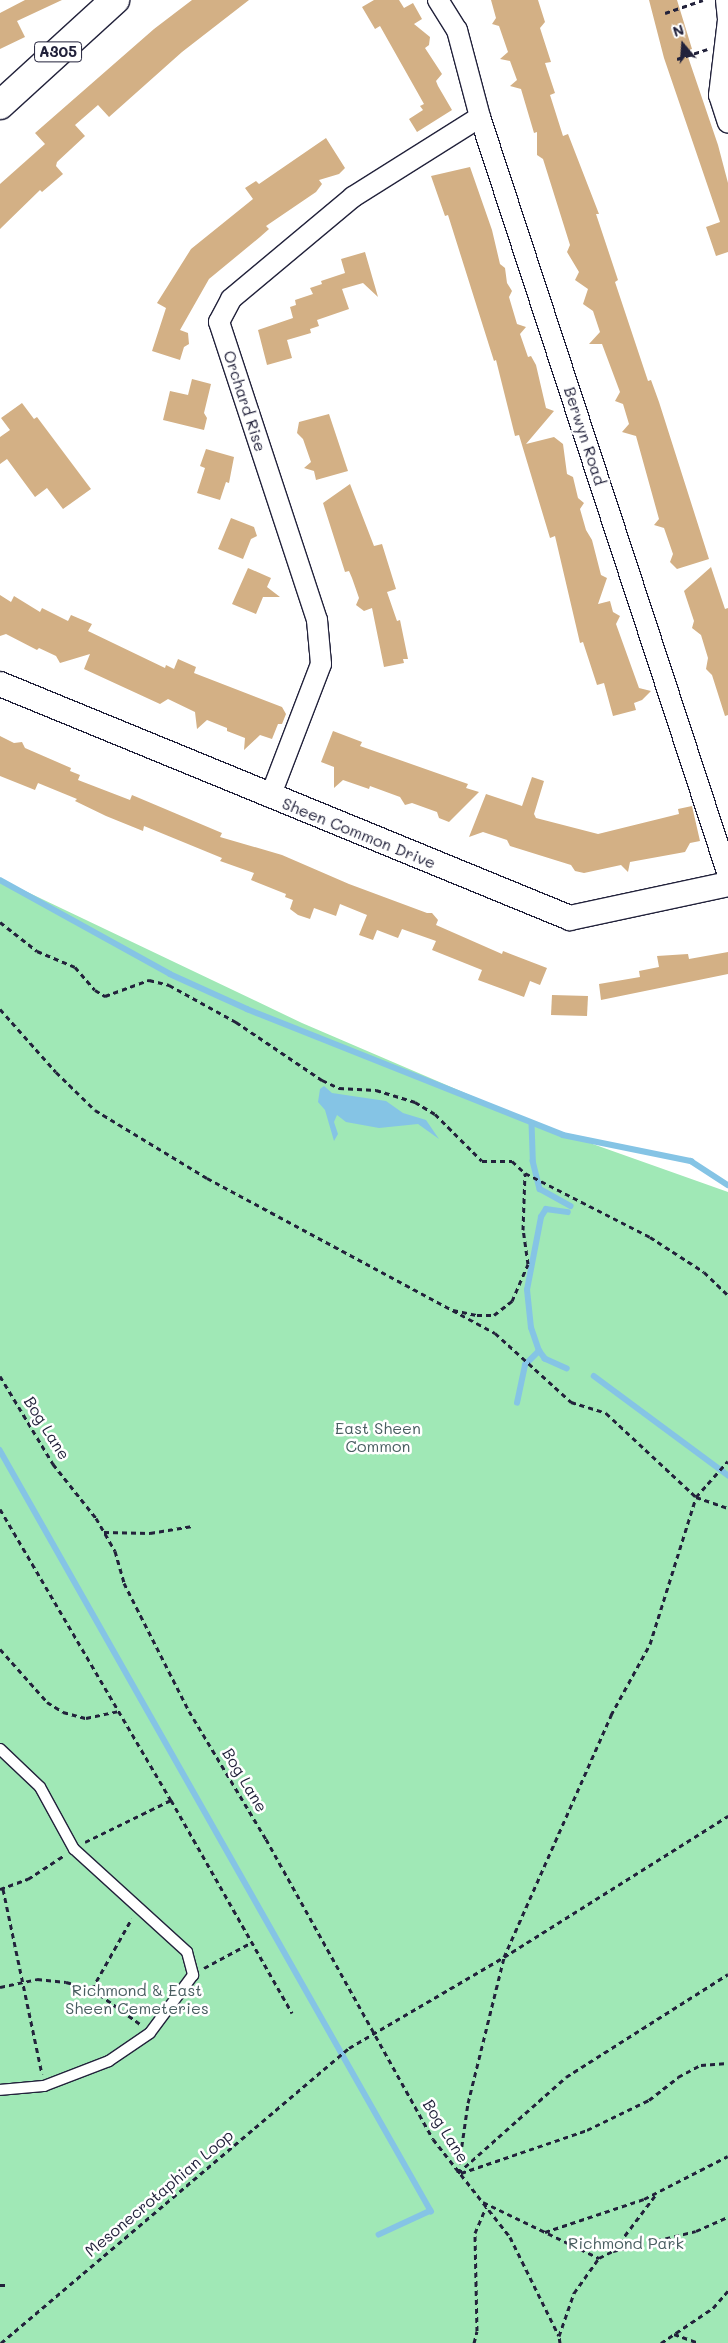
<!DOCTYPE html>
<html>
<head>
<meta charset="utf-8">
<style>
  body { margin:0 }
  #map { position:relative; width:728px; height:2343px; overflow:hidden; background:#fff; font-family:Mali,sans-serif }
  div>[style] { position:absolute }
  .green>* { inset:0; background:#a0e8b6 }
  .water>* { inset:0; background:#85c4e5 }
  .stream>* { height:5.5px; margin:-2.75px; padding:0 2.75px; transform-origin:2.75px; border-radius:2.75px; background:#85c4e5 }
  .building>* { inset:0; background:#d3b085 }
  .path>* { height:3px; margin-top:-1.5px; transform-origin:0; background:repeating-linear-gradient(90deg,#22223b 0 5px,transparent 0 9px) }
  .roads { filter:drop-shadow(1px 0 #22223b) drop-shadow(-1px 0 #22223b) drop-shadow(0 1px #22223b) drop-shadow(0 -1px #22223b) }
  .service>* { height:10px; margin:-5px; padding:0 5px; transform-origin:5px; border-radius:5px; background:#fff }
  .minor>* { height:20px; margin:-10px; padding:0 10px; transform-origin:10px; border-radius:10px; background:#fff }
  .tertiary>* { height:24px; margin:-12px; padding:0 12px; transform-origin:12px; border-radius:12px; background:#fff }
  .primary>* { height:28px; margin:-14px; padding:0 14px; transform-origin:14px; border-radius:14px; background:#fff }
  span { translate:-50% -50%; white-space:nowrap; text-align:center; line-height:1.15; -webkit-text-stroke:5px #fff; paint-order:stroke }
  .shield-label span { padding:1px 4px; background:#fff; border:1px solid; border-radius:4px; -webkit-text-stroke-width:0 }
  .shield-label { font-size:15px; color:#22223b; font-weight:700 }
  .street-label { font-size:16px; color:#22223b }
  .park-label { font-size:16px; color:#485d60 }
  .north { position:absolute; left:658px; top:20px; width:50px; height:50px; -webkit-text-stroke:4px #fff; paint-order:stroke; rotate:342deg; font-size:14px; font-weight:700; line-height:20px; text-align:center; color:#22223b }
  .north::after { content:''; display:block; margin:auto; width:18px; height:22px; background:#22223b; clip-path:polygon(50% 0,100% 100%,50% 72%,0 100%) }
</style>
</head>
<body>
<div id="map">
  <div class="green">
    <div style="clip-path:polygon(0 879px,302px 1023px,542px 1126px,728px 1192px,728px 2343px,0 2343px)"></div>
  </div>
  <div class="water">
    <div style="clip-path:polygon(324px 1086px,332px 1093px,386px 1101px,403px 1113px,426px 1120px,439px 1139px,418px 1124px,379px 1128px,346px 1122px,337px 1115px,334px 1122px,338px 1134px,334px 1141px,325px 1110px,318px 1102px,320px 1089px)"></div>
  </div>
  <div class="stream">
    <div style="left:0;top:880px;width:194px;rotate:28.9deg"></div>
    <div style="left:170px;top:974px;width:85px;rotate:24.4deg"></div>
    <div style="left:247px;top:1009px;width:340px;rotate:21.7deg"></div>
    <div style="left:563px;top:1135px;width:131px;rotate:11.5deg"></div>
    <div style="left:691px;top:1161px;width:44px;rotate:33deg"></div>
    <div style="left:532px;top:1123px;width:38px;rotate:88deg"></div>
    <div style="left:533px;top:1161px;width:29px;rotate:76deg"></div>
    <div style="left:540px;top:1189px;width:35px;rotate:29deg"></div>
    <div style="left:567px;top:1369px;width:24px;rotate:-156deg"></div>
    <div style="left:545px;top:1359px;width:10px;rotate:-127deg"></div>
    <div style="left:539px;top:1351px;width:24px;rotate:-109deg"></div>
    <div style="left:531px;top:1328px;width:38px;rotate:-96deg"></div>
    <div style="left:527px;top:1290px;width:74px;rotate:-79.1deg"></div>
    <div style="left:541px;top:1217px;width:9px;rotate:-58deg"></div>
    <div style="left:546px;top:1209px;width:22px;rotate:8deg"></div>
    <div style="left:594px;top:1376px;width:167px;rotate:36.5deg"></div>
    <div style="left:517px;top:1403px;width:39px;rotate:-78deg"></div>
    <div style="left:525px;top:1365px;width:20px;rotate:-45deg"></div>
    <div style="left:0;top:1450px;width:875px;rotate:60.47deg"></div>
    <div style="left:431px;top:2211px;width:57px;rotate:155.2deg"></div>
  </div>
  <div class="building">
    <div style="clip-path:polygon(25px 0,62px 0,17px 21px,25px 37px,0 49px,0 13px)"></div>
    <div style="clip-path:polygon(192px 0,249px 0,182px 52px,109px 117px,98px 105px,75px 125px,85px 136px,57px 162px,56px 166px,63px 174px,42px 192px,40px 190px,0 229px,0 184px,45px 144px,35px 133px,154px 29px)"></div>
    <div style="clip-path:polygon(374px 0,399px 0,404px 8px,413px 3px,422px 19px,414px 24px,430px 37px,429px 45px,425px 48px,442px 74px,436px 81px,438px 86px,452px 110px,417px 132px,409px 119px,423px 110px,420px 106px,424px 104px,380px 26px,375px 29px,362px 7px)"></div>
    <div style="clip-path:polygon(491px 0,538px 0,545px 22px,540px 28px,551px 62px,545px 63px,555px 93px,550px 95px,563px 136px,568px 134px,599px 214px,596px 214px,618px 280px,615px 282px,648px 381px,651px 380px,659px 402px,709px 559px,677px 569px,670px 562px,673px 554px,664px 528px,654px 525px,659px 519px,636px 436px,622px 432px,629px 424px,623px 404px,615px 401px,620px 392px,602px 344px,589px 344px,600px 332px,593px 311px,583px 304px,588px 289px,575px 280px,579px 272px,567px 252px,570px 245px,543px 159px,537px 155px,537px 132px,534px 133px,521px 89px,510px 86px,517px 80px,510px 61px,500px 59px,508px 52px,499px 26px,492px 24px,496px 18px)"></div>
    <div style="clip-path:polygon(649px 0,677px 0,692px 49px,686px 51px,718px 145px,728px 183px,728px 252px,716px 256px,706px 227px,720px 222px,664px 58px)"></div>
    <div style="clip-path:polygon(326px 138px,345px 168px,339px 174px,319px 180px,322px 184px,316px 192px,266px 226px,269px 229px,260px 237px,209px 279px,180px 330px,188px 333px,189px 344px,184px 347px,180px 360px,152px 351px,166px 308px,157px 303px,191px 249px,253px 199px,245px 188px,256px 181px,259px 184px)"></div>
    <div style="clip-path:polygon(470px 167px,492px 230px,500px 264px,505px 268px,507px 283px,512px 291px,509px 297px,517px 324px,526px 327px,520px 334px,528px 357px,531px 356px,536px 365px,546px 408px,554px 411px,526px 444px,554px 437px,563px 444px,567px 474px,573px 477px,578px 498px,584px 503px,580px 509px,586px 530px,592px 540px,601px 575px,607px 578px,598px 604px,610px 601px,613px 612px,620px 616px,616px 624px,639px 688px,651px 691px,642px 700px,634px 703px,636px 710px,613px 716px,604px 683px,597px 685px,583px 642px,580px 643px,555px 536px,550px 538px,519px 435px,515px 436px,496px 360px,494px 361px,448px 215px,445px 216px,431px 176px)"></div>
    <div style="clip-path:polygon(365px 252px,378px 297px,363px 283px,342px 289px,349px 309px,317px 320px,319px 326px,310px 329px,311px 333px,287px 340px,292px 358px,267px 365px,258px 330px,293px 318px,290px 307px,296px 305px,295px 300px,313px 294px,310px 288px,322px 284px,321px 281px,345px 273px,341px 259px)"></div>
    <div style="clip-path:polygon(192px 379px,211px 384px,204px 413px,207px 418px,204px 430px,163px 420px,170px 391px,188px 395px)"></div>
    <div style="clip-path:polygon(22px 403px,34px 419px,37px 417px,91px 489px,63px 509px,47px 488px,35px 497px,7px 459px,0 464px,0 437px,10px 430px,1px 418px)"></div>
    <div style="clip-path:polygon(329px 414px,348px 471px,316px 480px,314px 471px,304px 468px,311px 462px,303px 439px,297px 433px,299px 422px)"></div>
    <div style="clip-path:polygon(206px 449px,234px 457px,229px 483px,226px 482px,220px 500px,197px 493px,205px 468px,200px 466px)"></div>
    <div style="clip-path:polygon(350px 484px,374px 546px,382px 544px,396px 589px,387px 592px,397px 621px,400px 620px,408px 659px,403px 659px,404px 663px,384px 667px,372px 608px,364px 611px,356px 605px,359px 598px,352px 578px,349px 571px,345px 572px,323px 503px)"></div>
    <div style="clip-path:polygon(231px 518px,254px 527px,257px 536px,251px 539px,243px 559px,218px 549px)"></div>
    <div style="clip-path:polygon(711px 567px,725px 609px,728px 608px,728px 715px,725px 716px,712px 675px,706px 669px,708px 658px,701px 635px,692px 628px,694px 621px,684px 591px)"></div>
    <div style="clip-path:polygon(248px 568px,271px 578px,267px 587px,280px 597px,263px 597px,256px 614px,232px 604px)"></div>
    <div style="clip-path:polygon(0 595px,11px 602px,14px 596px,40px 612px,42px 608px,68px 621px,71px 615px,92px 624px,88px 631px,165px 668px,166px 665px,174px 669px,178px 659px,196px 667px,194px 673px,282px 707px,286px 714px,282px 724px,278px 724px,272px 739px,260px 735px,244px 750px,245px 738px,227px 731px,227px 728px,207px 720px,197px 729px,195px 712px,168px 699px,160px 704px,84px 669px,90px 654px,60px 663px,56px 656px,39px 648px,37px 650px,6px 634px,0 636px)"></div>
    <div style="clip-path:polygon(333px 731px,362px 742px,360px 746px,468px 784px,466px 788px,479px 792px,449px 822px,439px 818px,437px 812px,412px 803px,405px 805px,400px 797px,370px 786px,369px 789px,343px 780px,334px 788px,334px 767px,321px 762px)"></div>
    <div style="clip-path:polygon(0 736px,14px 743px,22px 742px,25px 748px,71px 768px,70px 771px,80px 775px,78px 780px,130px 800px,132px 795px,222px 833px,220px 837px,282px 855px,349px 884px,427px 913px,432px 913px,438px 920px,436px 925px,502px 954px,503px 951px,547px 968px,540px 985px,530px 981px,524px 997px,478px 980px,482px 970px,432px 950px,436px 941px,402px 929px,398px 938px,377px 930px,373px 940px,359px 935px,367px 915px,340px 904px,336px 916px,314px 908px,310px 919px,298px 915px,290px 909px,293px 900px,285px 897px,286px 894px,251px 880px,254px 873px,220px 861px,222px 858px,144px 826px,143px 831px,106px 816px,75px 801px,77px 799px,38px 783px,35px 790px,0 776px)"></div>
    <div style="clip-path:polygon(532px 777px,544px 781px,534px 814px,536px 818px,598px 834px,679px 814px,678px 809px,692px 806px,700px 841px,690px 843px,685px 852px,630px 862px,628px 872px,621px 865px,584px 873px,575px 871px,571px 865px,510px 846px,507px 840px,483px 832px,469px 837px,486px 794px,522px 806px)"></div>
    <div style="clip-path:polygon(728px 952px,728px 974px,601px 1000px,599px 984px,640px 977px,639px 971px,659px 967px,657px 956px,688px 954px,689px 959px)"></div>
    <div style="clip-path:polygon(552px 995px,588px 996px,587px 1016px,551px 1015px)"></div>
  </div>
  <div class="path">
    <div style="left:665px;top:13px;width:40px;rotate:-18.9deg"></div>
    <div style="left:677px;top:59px;width:32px;rotate:-18deg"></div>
    <div style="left:0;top:922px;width:47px;rotate:38.1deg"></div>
    <div style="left:37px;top:951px;width:41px;rotate:22.8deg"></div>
    <div style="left:75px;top:967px;width:30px;rotate:49deg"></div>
    <div style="left:95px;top:990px;width:12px;rotate:31deg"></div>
    <div style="left:105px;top:996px;width:47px;rotate:-20deg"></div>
    <div style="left:149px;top:980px;width:21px;rotate:14deg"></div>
    <div style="left:169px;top:985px;width:77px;rotate:28.9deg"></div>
    <div style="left:236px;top:1022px;width:104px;rotate:34deg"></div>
    <div style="left:322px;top:1080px;width:19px;rotate:25deg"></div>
    <div style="left:339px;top:1088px;width:37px;rotate:3deg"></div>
    <div style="left:376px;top:1090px;width:41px;rotate:17.1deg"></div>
    <div style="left:415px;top:1102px;width:23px;rotate:31deg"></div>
    <div style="left:435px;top:1114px;width:66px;rotate:45deg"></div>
    <div style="left:482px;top:1161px;width:30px"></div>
    <div style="left:512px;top:1161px;width:18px;rotate:43deg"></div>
    <div style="left:525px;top:1173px;width:140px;rotate:27.1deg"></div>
    <div style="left:650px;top:1237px;width:64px;rotate:32.9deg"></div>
    <div style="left:704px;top:1272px;width:33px;rotate:44deg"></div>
    <div style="left:0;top:1009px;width:84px;rotate:48.4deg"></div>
    <div style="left:56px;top:1072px;width:54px;rotate:44.3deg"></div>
    <div style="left:95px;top:1110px;width:131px;rotate:31.3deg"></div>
    <div style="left:207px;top:1178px;width:327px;rotate:28.3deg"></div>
    <div style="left:495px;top:1333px;width:103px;rotate:42.2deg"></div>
    <div style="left:571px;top:1402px;width:37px;rotate:17deg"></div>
    <div style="left:606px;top:1413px;width:123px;rotate:43deg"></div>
    <div style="left:696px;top:1497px;width:34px;rotate:19deg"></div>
    <div style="left:453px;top:1310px;width:25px;rotate:12deg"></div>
    <div style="left:477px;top:1315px;width:17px"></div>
    <div style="left:494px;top:1315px;width:23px;rotate:-38deg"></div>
    <div style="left:512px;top:1301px;width:40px;rotate:-66.6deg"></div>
    <div style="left:528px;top:1264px;width:34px;rotate:-98deg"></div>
    <div style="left:523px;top:1230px;width:57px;rotate:-88deg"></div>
    <div style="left:0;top:1376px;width:103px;rotate:58.9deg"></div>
    <div style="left:53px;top:1464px;width:69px;rotate:51.5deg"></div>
    <div style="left:96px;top:1518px;width:38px;rotate:60deg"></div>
    <div style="left:115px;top:1551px;width:33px;rotate:74deg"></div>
    <div style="left:124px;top:1583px;width:144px;rotate:63.1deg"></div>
    <div style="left:189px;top:1711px;width:149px;rotate:59deg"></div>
    <div style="left:266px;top:1839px;width:343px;rotate:60.9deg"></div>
    <div style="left:433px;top:2139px;width:125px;rotate:51.8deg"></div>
    <div style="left:510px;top:2237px;width:110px;rotate:63.7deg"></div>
    <div style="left:0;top:1509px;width:338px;rotate:59.6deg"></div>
    <div style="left:104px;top:1532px;width:46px;rotate:1.2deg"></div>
    <div style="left:150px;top:1533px;width:43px;rotate:-9.5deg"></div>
    <div style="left:0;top:1649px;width:71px;rotate:48.4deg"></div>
    <div style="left:47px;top:1702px;width:19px;rotate:32deg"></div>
    <div style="left:63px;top:1712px;width:24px;rotate:15deg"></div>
    <div style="left:86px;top:1718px;width:33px;rotate:-12deg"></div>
    <div style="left:85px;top:1842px;width:96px;rotate:-26deg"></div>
    <div style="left:171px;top:1800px;width:245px;rotate:60.4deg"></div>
    <div style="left:0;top:1889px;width:30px;rotate:-20deg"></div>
    <div style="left:28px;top:1879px;width:42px;rotate:-33.3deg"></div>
    <div style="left:3px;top:1889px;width:189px;rotate:78.1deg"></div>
    <div style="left:204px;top:1968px;width:55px;rotate:-28.4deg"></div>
    <div style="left:0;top:1987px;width:38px;rotate:-12deg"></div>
    <div style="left:37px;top:1979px;width:29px;rotate:6deg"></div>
    <div style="left:66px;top:1982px;width:27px;rotate:15deg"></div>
    <div style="left:92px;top:1989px;width:59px;rotate:36.1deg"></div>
    <div style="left:92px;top:1989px;width:81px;rotate:-60.6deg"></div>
    <div style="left:458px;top:2173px;width:71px;rotate:-81.9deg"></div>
    <div style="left:468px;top:2103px;width:150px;rotate:-76.1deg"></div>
    <div style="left:504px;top:1957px;width:265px;rotate:-66.1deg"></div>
    <div style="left:611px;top:1715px;width:81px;rotate:-61.2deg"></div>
    <div style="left:650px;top:1644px;width:154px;rotate:-72.6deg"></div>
    <div style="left:696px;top:1497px;width:48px;rotate:-48.4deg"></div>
    <div style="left:458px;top:2173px;width:144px;rotate:-41.6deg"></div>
    <div style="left:566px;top:2077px;width:192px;rotate:-32.4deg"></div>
    <div style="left:461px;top:2173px;width:133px;rotate:-18.8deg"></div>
    <div style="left:587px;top:2130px;width:69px;rotate:-25.8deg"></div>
    <div style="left:649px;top:2100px;width:37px;rotate:-38deg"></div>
    <div style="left:678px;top:2077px;width:26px;rotate:-28deg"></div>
    <div style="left:701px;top:2065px;width:27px;rotate:-4deg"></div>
    <div style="left:483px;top:2202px;width:129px;rotate:25.8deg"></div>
    <div style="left:545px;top:2232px;width:104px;rotate:-18.4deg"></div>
    <div style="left:644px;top:2199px;width:94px;rotate:-27.1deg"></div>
    <div style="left:614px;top:2250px;width:71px;rotate:-53deg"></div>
    <div style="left:0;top:2285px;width:6px"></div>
    <div style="left:674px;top:2334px;width:27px;rotate:20deg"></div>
    <div style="left:1px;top:2343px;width:456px;rotate:-40.3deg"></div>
    <div style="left:349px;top:2048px;width:180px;rotate:-30.4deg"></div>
    <div style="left:504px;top:1957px;width:265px;rotate:-32.2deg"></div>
    <div style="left:474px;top:2343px;width:12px;rotate:-76deg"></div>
    <div style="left:477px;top:2331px;width:98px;rotate:-91.2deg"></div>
    <div style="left:475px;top:2233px;width:28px;rotate:-67deg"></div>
    <div style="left:560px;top:2343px;width:7px;rotate:-98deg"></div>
    <div style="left:559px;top:2336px;width:46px;rotate:-70.8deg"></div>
    <div style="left:574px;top:2293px;width:43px;rotate:-54.5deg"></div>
    <div style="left:599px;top:2258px;width:16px;rotate:-27deg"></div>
    <div style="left:613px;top:2251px;width:85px;rotate:-13.5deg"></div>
    <div style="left:696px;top:2231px;width:35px;rotate:-24deg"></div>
    <div style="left:661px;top:2343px;width:63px;rotate:-33.9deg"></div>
    <div style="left:713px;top:2308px;width:23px;rotate:-49deg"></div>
  </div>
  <div class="roads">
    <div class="service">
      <div style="left:0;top:1749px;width:55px;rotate:43.5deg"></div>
      <div style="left:40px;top:1787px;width:71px;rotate:61.3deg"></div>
      <div style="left:74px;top:1849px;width:153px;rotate:42.3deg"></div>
      <div style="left:187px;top:1952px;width:24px;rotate:75deg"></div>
      <div style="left:193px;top:1975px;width:72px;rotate:126.6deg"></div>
      <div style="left:150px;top:2033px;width:50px;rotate:145.7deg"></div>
      <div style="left:109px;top:2061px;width:70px;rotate:159deg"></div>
      <div style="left:44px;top:2086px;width:44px;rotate:174.8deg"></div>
    </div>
    <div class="minor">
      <div style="left:438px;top:0;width:36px;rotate:58deg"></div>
      <div style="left:457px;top:30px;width:90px;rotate:75.2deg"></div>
      <div style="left:480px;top:117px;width:798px;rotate:71.88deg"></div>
      <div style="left:726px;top:0;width:20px;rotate:84deg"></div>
      <div style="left:728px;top:20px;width:76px;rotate:96.8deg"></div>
      <div style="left:719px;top:95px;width:29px;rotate:72deg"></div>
      <div style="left:270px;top:797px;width:142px;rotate:-69deg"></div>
      <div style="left:321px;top:664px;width:44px;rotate:-95.2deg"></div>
      <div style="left:317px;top:620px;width:314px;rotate:-108.2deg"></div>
      <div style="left:219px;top:322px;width:26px;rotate:-62deg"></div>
      <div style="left:231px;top:299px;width:159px;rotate:-39.9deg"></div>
      <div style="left:353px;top:197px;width:150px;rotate:-32.2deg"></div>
    </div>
    <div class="tertiary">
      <div style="left:0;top:684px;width:616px;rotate:22.32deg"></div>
      <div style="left:570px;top:918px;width:162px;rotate:-12.1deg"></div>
    </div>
    <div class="primary">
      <div style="left:0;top:105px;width:156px;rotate:-42.4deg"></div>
    </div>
  </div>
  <div class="shield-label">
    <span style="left:58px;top:52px">A305</span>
  </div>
  <div class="street-label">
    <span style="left:245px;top:401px;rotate:72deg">Orchard Rise</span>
    <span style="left:585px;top:436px;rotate:72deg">Berwyn Road</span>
    <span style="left:359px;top:833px;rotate:22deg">Sheen Common Drive</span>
    <span style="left:47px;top:1428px;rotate:58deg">Bog Lane</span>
    <span style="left:245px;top:1780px;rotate:59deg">Bog Lane</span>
    <span style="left:446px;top:2131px;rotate:58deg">Bog Lane</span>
    <span style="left:159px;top:2193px;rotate:-40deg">Mesonecrotaphian Loop</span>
  </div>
  <div class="park-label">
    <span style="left:378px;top:1437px">East Sheen<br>Common</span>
    <span style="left:137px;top:1999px">Richmond &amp; East<br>Sheen Cemeteries</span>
    <span style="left:626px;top:2243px">Richmond Park</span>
  </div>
  <div class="north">N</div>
</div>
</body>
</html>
